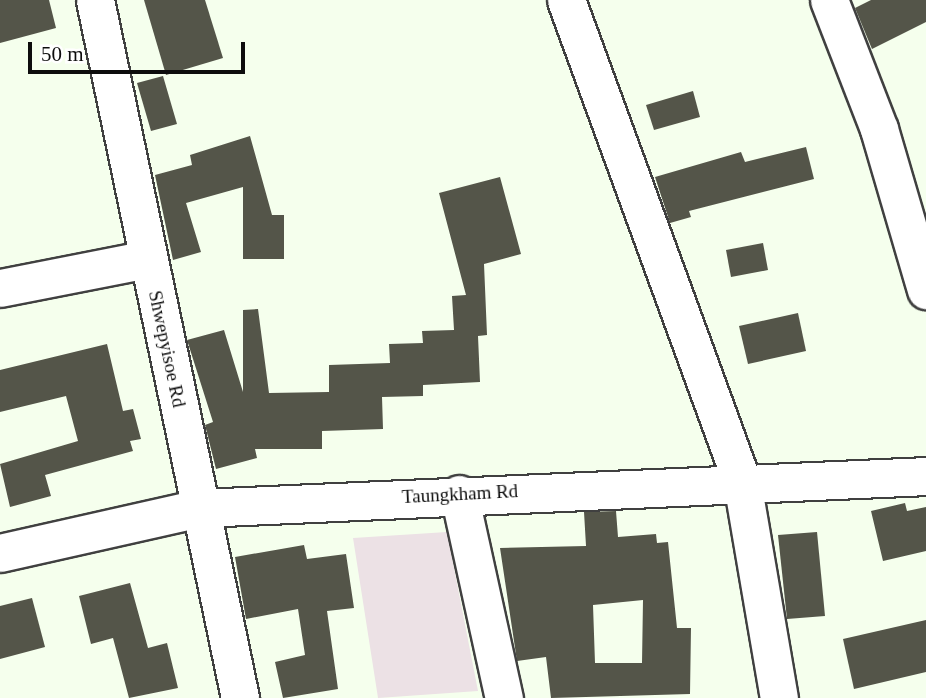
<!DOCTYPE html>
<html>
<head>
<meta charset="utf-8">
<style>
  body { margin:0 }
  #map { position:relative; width:926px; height:698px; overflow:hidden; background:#f5ffed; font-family:Georgia,serif }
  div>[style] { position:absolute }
  .industrial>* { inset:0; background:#ece1e5 }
  .building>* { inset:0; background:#545549 }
  .roads { filter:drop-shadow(2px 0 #404040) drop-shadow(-2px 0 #404040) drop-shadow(0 2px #404040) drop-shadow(0 -2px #404040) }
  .minor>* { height:37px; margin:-18.5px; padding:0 18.5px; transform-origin:18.5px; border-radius:18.5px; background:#fff }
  span { translate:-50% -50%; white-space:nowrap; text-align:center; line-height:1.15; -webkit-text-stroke:7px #fff; paint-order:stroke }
  .street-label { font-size:19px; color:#0d0d0d }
  .scale { position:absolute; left:28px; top:42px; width:217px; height:32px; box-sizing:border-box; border:4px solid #0d0d0d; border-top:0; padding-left:9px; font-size:21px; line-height:24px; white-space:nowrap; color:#0d0d0d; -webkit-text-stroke:5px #fff; paint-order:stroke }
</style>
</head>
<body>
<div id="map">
  <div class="industrial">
    <div style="clip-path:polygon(447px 532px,478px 691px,378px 698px,353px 538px)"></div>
  </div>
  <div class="building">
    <div style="clip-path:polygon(0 0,49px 0,56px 28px,0 43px)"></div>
    <div style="clip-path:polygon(144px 0,205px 0,223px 58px,166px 75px)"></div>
    <div style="clip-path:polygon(871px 0,926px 0,926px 22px,872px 49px,855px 8px)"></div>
    <div style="clip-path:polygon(163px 76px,177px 124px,151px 131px,137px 83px)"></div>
    <div style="clip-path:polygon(693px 91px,700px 117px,654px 130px,646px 105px)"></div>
    <div style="clip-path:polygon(250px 136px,272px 215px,284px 215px,284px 259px,243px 259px,243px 187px,186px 203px,201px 252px,173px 260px,155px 175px,192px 165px,190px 155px)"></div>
    <div style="clip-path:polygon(806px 147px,814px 179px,689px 211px,691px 217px,670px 223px,655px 177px,741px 152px,745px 162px)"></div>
    <div style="clip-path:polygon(500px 177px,521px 254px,484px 264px,487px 335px,478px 336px,480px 382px,423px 385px,423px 396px,382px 397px,383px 429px,322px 431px,322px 449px,255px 449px,257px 458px,216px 469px,205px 425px,213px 422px,187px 340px,224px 330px,243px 392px,243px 310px,258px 309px,269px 393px,329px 392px,329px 365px,390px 363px,389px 344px,423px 343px,422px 331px,454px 330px,452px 296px,466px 295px,439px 193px)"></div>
    <div style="clip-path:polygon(763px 243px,768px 270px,731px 277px,726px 250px)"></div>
    <div style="clip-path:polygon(798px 313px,806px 351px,748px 364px,739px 326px)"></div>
    <div style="clip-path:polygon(107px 344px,123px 411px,133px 409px,141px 439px,130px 441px,133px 451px,45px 475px,51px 496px,10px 507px,0 464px,78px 441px,66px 396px,0 412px,0 370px)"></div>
    <div style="clip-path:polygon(905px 503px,907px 511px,926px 507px,926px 551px,883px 561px,871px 511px)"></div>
    <div style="clip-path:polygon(evenodd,616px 511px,618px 537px,656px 534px,657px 543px,668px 542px,677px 628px,691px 628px,690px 694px,551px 698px,546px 657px,517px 661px,500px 548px,586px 546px,584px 512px,616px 511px,643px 600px,642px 663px,595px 663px,593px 605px,643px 600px)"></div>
    <div style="clip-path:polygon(817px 532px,825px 616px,787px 619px,778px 535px)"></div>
    <div style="clip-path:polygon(304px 545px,307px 559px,346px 554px,354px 608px,327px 611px,338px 689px,283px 698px,275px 662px,305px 655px,298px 609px,246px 619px,235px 557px)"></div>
    <div style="clip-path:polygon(130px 583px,148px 648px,167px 643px,178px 688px,129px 698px,113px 638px,91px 644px,79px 596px)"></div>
    <div style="clip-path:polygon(32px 598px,45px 647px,0 659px,0 606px)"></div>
    <div style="clip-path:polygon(926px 620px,926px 672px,854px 689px,843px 639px)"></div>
  </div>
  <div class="roads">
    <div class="minor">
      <div style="left:95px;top:0;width:713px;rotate:78.26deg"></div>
      <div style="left:566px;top:0;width:513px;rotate:69.94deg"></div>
      <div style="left:742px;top:482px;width:219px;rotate:80.3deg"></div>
      <div style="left:829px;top:0;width:138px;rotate:68.8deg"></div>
      <div style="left:879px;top:129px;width:168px;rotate:73.7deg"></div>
      <div style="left:0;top:288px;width:151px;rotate:-11.1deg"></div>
      <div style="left:459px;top:494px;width:209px;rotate:77.6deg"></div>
      <div style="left:0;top:553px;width:205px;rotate:-12.7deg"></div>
      <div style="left:200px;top:508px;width:727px;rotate:-2.52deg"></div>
    </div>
  </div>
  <div class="street-label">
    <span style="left:167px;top:349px;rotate:78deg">Shwepyisoe Rd</span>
    <span style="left:460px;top:494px;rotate:-3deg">Taungkham Rd</span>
  </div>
  <div class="scale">50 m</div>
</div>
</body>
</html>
